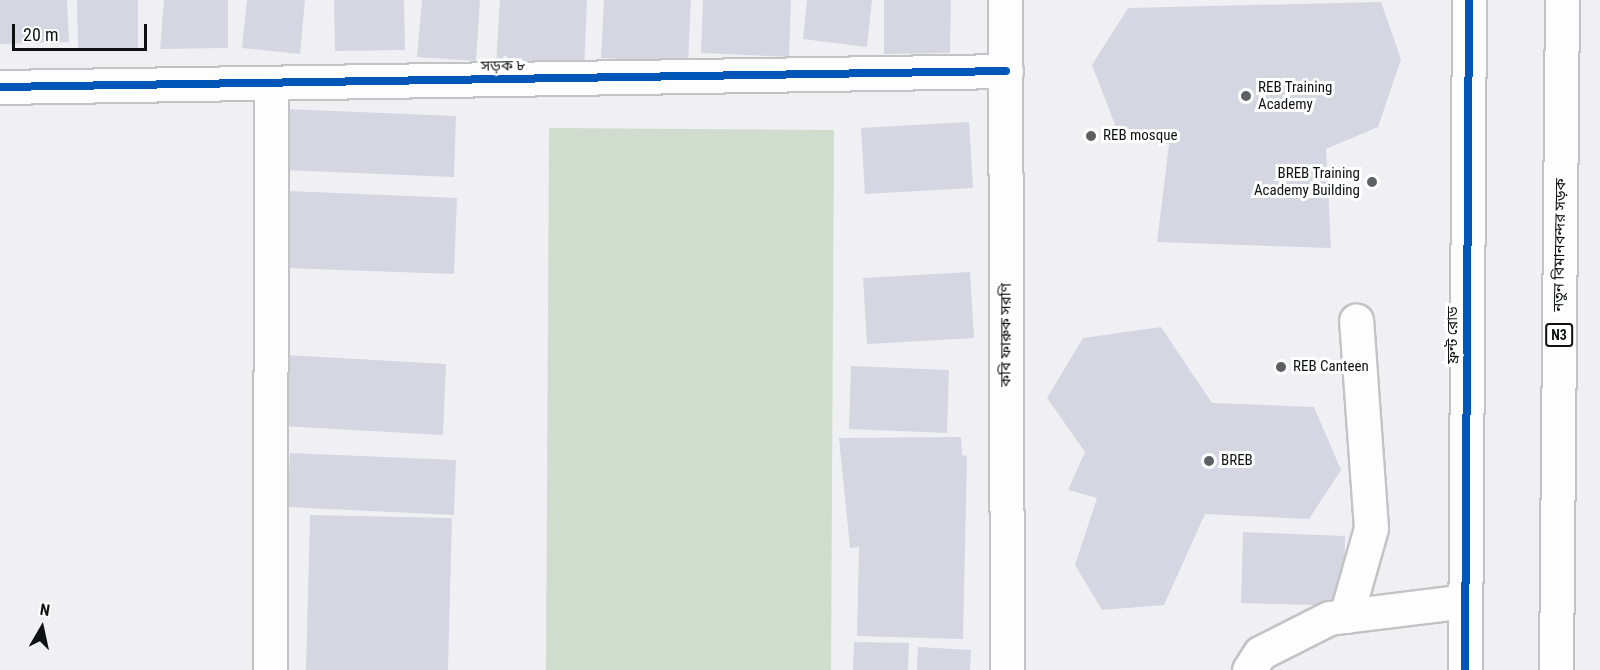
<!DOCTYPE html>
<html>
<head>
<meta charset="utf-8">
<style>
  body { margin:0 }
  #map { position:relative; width:1600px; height:670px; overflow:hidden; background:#f0f0f4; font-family:"Roboto Condensed","Noto Sans Bengali",sans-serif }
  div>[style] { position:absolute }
  .green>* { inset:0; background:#d0dccd }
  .building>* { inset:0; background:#d5d6e1 }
  .roads { filter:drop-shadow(2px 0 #c3c3c6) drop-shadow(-2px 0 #c3c3c6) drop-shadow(0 2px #c3c3c6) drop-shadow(0 -2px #c3c3c6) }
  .street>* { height:33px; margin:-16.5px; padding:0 16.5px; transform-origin:16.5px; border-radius:16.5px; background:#fdfdfd }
  .highway>* { height:33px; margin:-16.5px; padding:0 16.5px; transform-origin:16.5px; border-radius:16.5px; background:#fdfdfd }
  .cycleway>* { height:8px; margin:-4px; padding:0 4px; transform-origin:4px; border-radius:4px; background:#0057b8 }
  .dots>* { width:16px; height:16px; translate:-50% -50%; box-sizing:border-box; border:3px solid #fff; border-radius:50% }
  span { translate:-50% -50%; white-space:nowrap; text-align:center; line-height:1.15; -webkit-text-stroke:6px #fff; paint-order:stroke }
  .shield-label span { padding:2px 4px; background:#fff; border:2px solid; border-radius:4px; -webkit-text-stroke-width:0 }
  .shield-label { font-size:14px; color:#101113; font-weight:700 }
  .street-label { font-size:15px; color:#101113 }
  .poi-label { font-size:15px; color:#101113 }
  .left { translate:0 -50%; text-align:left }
  .right { translate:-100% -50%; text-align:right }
  .north { position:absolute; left:12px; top:598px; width:60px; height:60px; -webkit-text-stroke:4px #fff; paint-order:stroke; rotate:9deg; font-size:16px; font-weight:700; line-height:24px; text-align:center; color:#101113 }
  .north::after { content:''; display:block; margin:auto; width:21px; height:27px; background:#101113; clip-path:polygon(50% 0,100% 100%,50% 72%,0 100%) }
  .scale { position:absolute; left:12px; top:24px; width:135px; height:27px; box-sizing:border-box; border:3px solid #101113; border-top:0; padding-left:8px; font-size:18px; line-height:21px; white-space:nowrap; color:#101113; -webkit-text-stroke:4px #fff; paint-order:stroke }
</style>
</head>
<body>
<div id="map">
  <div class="green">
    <div style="clip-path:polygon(549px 128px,834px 130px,831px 670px,546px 670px)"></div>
  </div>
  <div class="building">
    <div style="clip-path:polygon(0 0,67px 0,69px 42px,0 44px)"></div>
    <div style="clip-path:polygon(77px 0,138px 0,138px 50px,78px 50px)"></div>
    <div style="clip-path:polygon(164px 0,228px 0,228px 48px,160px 49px)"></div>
    <div style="clip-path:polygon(247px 0,305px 0,300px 54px,242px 48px)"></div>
    <div style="clip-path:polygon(334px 0,404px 0,405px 50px,335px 51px)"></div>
    <div style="clip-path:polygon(422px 0,480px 0,476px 61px,417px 57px)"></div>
    <div style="clip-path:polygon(500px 0,587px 0,584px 70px,496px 66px)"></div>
    <div style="clip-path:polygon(604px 0,691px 0,688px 63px,601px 58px)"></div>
    <div style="clip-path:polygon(703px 0,791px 0,789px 57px,701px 53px)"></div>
    <div style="clip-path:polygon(807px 0,872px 0,867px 47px,803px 39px)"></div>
    <div style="clip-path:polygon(884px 0,951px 0,950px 53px,884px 54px)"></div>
    <div style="clip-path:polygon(1381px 2px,1401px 59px,1378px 127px,1326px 149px,1331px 248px,1157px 242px,1169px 144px,1117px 130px,1092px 65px,1128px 8px)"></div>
    <div style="clip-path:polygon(285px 109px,456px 116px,454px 177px,283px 170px)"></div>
    <div style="clip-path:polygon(969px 122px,973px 188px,865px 194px,861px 128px)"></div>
    <div style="clip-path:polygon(288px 191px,457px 198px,454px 274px,285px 268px)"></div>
    <div style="clip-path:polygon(970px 272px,974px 338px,867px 344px,863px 278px)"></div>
    <div style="clip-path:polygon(1161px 327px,1212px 403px,1314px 407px,1341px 470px,1309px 519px,1205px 514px,1164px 605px,1102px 610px,1075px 565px,1097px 498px,1068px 490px,1085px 452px,1047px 398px,1083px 338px)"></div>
    <div style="clip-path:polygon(286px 355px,446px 364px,443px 435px,283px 426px)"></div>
    <div style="clip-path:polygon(851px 366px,949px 370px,947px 433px,849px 429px)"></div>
    <div style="clip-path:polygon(961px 437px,962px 455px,967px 456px,963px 639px,857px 636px,859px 547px,850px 548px,839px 438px)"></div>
    <div style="clip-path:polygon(290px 453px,456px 460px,454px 515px,287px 507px)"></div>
    <div style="clip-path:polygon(310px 515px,452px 518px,448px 670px,306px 670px)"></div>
    <div style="clip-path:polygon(1243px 532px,1345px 536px,1344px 606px,1241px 603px)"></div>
    <div style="clip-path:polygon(854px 642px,909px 643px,908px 670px,853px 670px)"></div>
    <div style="clip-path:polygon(918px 647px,971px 650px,970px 670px,917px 670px)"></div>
  </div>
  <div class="roads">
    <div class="street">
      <div style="left:1005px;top:0;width:670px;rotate:89.83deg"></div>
      <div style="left:0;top:87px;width:1006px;rotate:-0.91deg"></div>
      <div style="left:1346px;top:616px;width:91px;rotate:-74.1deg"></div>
      <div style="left:1371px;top:528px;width:208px;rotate:-94.1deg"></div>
      <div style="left:270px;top:670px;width:587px;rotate:-89.9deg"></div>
      <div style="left:1249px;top:670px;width:20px;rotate:-57deg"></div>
      <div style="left:1260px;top:653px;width:77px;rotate:-26.9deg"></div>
      <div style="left:1329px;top:618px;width:137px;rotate:-7.1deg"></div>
      <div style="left:1465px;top:670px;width:670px;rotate:-89.66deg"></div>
    </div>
    <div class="highway">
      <div style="left:1556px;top:670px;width:670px;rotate:-89.49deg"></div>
    </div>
  </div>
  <div class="cycleway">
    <div style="left:0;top:87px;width:1006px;rotate:-0.91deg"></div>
    <div style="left:1465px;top:670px;width:670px;rotate:-89.66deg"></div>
  </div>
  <div class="dots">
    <div style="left:1246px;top:96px;background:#5e5f62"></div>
    <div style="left:1091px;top:136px;background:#5e5f62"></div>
    <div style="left:1372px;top:182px;background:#5e5f62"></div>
    <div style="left:1281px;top:367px;background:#5e5f62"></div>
    <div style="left:1209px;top:461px;background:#5e5f62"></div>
  </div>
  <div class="shield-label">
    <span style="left:1559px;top:335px">N3</span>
  </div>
  <div class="street-label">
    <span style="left:503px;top:66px;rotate:-1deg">সড়ক ৮</span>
    <span style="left:1560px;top:245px;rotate:-89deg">নতুন বিমানবন্দর সড়ক</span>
    <span style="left:1006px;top:335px;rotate:-90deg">কবি ফারুক সরণি</span>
    <span style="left:1453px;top:335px;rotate:-90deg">ফ্রন্ট রোড</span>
  </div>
  <div class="poi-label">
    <span class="left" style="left:1258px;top:96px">REB Training<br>Academy</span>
    <span class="left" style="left:1103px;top:136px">REB mosque</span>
    <span class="right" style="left:1360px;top:182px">BREB Training<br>Academy Building</span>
    <span class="left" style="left:1293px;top:367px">REB Canteen</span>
    <span class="left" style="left:1221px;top:461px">BREB</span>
  </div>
  <div class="north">N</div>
  <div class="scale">20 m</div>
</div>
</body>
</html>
